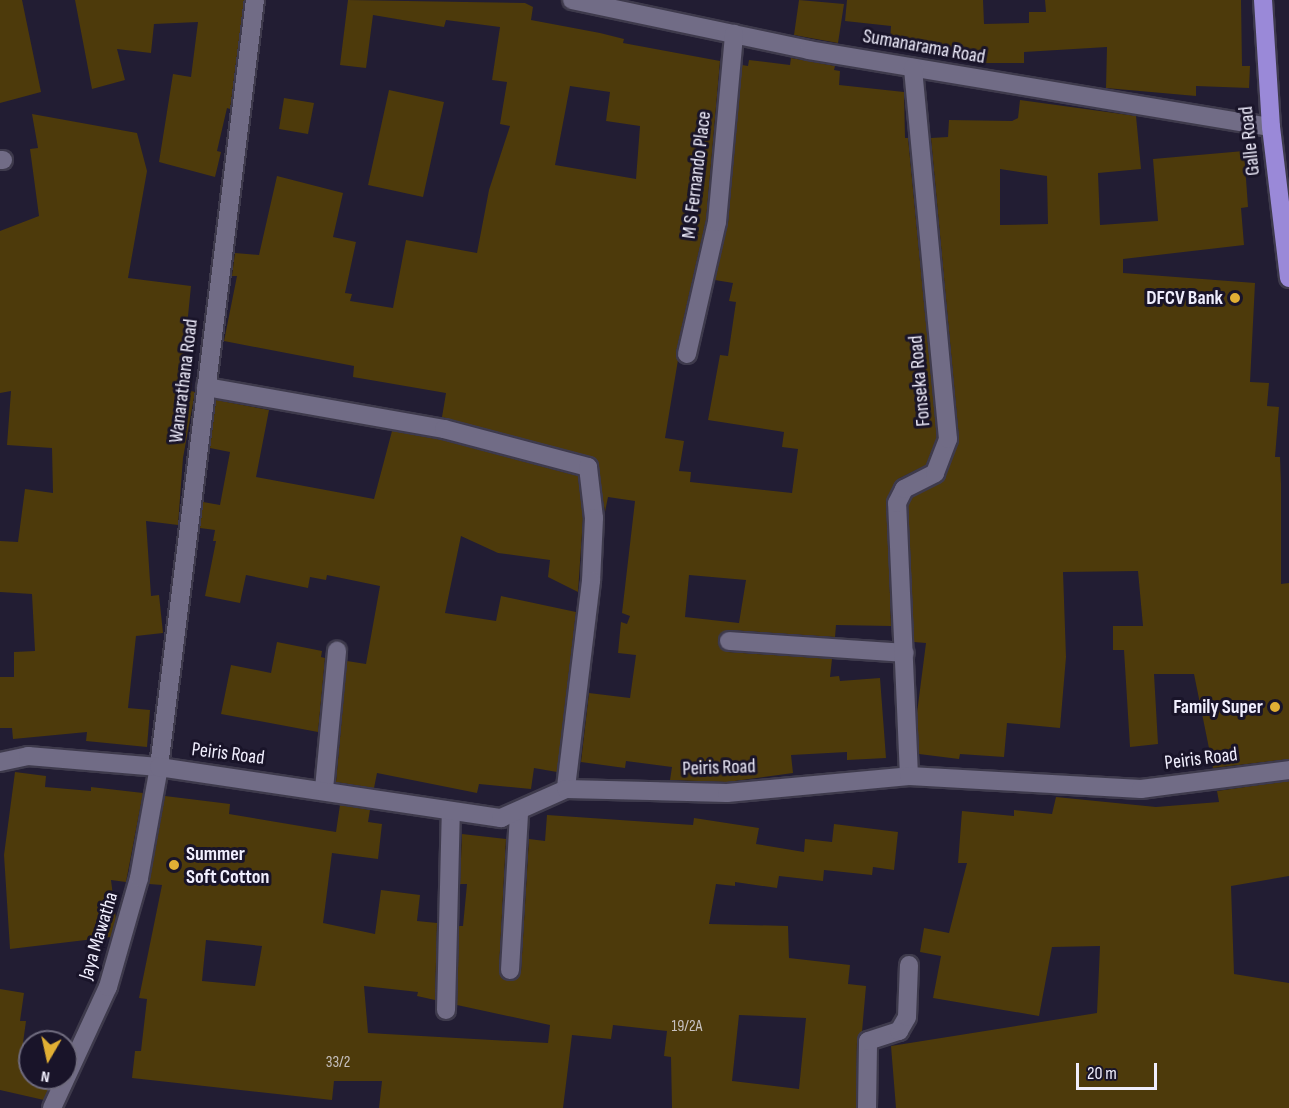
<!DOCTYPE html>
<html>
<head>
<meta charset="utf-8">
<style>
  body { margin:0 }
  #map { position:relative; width:1289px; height:1108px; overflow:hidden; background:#221d33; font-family:"Sofia Sans Condensed",sans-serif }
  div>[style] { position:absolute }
  .building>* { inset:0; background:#4d3a0b }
  .roads { filter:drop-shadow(2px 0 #3e3a4c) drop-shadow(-2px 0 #3e3a4c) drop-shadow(0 2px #3e3a4c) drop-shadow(0 -2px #3e3a4c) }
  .minor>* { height:18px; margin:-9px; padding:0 9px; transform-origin:9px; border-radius:9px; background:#716c86 }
  .tertiary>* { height:18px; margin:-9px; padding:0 9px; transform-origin:9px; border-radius:9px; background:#716c86 }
  .trunk>* { height:18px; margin:-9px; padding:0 9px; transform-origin:9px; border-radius:9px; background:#9a89d8 }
  .dots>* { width:16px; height:16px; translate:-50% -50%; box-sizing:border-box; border:3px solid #191429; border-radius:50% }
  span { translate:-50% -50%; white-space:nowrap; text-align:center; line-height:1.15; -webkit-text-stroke:6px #191429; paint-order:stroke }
  .number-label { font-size:16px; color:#c7c1c0 }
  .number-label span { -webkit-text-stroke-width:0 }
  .street-label { font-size:20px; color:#f0eefd }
  .poi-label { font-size:20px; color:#f0eefd; font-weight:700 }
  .right { translate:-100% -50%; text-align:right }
  .left { translate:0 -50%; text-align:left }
  .north { position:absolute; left:18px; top:1030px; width:60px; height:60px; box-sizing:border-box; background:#191429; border:2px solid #6f6b7e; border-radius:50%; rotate:189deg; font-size:16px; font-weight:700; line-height:24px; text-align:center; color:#f0eefd }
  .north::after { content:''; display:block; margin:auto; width:21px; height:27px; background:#e1af34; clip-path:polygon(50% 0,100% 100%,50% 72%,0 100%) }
  .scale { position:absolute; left:1076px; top:1063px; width:81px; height:27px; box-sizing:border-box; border:3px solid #f0eefd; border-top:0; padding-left:8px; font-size:18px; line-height:21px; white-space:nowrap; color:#f0eefd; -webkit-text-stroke:4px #191429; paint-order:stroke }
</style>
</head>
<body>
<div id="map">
  <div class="building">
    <div style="clip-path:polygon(0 0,22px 0,41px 92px,0 103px)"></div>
    <div style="clip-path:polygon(75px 0,244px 0,230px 109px,227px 108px,217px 151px,221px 152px,215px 177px,159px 162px,173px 74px,191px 77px,198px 22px,154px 24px,151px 53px,117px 49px,125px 80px,92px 89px)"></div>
    <div style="clip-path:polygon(evenodd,348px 0,525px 3px,533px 7px,531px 20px,600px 33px,624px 39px,623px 43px,720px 61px,706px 220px,676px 352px,678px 360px,665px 438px,684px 441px,679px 471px,691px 472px,690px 482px,792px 493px,798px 449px,782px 447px,784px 432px,708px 420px,720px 355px,728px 356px,736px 302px,729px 301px,733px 283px,715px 280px,728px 223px,742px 65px,748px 66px,749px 60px,790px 65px,791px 58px,835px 66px,834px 70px,840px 71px,839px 85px,904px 92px,905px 138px,908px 138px,937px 437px,926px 465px,898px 479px,887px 499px,891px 626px,836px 625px,835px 637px,729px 630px,720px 634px,718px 641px,728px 652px,832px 659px,830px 677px,839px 676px,840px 681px,880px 678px,886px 758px,847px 760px,847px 752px,791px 755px,793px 773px,727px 782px,670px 780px,672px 767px,626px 761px,625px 768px,581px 762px,589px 693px,630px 698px,636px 655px,618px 653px,621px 622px,627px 624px,630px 616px,622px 613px,635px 501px,608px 497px,605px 512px,596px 459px,442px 417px,446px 393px,353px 377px,354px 366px,224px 341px,237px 276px,232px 276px,235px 253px,259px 255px,277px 176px,343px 193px,333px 237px,356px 242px,345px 293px,352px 294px,350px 301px,393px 308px,406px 240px,477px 253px,489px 190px,510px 126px,500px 124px,507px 82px,492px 80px,500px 27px,446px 20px,444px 27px,373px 15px,366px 68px,340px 65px,348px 0,570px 86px,610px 92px,606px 121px,640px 126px,636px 179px,555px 165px,570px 86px,348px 0,689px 575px,746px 580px,739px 623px,685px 617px,689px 575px)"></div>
    <div style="clip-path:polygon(799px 0,844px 4px,838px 43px,794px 35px)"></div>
    <div style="clip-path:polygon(847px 0,983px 0,984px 24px,1029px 23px,1029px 12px,1046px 12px,1045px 0,1241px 0,1242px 66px,1250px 66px,1249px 88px,1196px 86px,1196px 96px,1106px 88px,1107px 47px,1024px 52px,1024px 63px,974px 63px,890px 41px,891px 26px,845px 21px)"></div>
    <div style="clip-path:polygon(389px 90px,444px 102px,423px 197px,368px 185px)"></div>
    <div style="clip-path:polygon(284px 98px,314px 103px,308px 134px,279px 129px)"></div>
    <div style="clip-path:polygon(evenodd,1020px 100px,1136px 116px,1141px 169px,1098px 173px,1100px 225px,1158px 221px,1153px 159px,1244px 151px,1248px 207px,1241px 208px,1244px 245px,1123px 259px,1123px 273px,1255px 283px,1250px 382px,1269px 383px,1267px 406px,1279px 407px,1275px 457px,1280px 457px,1281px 484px,1281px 584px,1289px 583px,1289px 759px,1213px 768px,1194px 674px,1154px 674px,1158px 744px,1130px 747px,1124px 650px,1113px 650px,1113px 626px,1143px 626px,1138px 571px,1063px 572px,1066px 657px,1060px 728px,1007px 723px,1004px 757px,960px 754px,959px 759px,919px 754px,917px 713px,926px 643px,914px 642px,908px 505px,912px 497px,945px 478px,959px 438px,931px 138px,948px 137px,949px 120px,1012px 121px,1018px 118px,1020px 100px,1000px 169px,1047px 176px,1048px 224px,1000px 225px,1000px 169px)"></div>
    <div style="clip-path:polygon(32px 114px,137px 133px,147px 171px,128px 278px,191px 286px,187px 326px,193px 327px,188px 378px,192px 378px,191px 391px,195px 392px,183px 458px,178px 525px,146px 521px,151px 596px,159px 595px,163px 633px,136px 636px,128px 708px,150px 710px,147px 747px,86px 741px,87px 732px,13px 739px,12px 728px,0 728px,0 677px,14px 677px,14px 652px,35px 651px,32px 594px,0 592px,0 541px,18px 542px,25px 489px,53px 493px,52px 448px,7px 445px,11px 391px,0 393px,0 231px,39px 216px,30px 149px,38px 148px)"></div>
    <div style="clip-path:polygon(216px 400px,269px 410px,256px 477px,374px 499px,392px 431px,442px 440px,578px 476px,583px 518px,578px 592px,548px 577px,550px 560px,498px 553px,461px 536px,445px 613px,496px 621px,501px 596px,576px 612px,557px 772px,534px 768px,531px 789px,479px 784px,477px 793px,377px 773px,374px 788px,336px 782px,347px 661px,366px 664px,380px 586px,327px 575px,326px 580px,310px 577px,308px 588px,246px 575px,240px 603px,205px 596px,216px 541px,213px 541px,215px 530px,200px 528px,203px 502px,220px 505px,230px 452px,210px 448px)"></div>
    <div style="clip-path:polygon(277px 642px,322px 651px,321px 657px,325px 658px,318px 732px,221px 714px,231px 665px,271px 673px)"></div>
    <div style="clip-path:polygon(15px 772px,46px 776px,45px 787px,91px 791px,91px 787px,143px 793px,126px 882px,111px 880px,116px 919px,111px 937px,10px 949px,4px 855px)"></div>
    <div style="clip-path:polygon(1289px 781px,1289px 876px,1231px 886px,1234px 974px,1289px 983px,1289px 1108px,896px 1108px,891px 1046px,1097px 1013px,1100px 946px,1052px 947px,1039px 1016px,933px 998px,941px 956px,920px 952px,924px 928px,949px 933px,967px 863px,958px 863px,962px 811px,1014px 816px,1014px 810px,1052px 814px,1056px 797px,1156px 807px,1219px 802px,1217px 791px)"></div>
    <div style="clip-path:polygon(evenodd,165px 796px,230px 804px,229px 814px,336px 832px,340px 805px,370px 810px,368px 822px,382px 824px,378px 859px,332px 853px,323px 923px,375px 934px,381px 890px,420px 895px,417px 921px,437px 923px,435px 1000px,417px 996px,418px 992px,364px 986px,368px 1033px,548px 1043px,550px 1025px,457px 1005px,459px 926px,463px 926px,467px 884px,460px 884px,462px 834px,506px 839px,499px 969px,503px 979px,510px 981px,521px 971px,529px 839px,545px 841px,547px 815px,693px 825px,694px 818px,759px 828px,756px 844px,804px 852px,805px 839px,832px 842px,834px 824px,898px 832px,894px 870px,873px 867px,872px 875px,824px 870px,823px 881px,779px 876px,777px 888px,735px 882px,735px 886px,716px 884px,709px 924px,788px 926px,789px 958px,850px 965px,848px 984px,866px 986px,862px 1032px,857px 1041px,856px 1108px,672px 1108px,671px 1057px,664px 1056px,667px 1031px,613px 1025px,611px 1039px,572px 1035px,563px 1108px,379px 1108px,382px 1081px,334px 1081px,332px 1100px,132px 1078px,135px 1051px,141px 1051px,147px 999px,139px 998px,162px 885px,149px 884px,165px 796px,206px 940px,262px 946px,255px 986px,202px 981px,206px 940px,165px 796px,739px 1015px,806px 1018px,799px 1089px,732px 1081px,739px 1015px)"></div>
    <div style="clip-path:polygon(0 989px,24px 993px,20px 1021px,26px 1021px,23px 1043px,30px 1045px,30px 1078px,53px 1078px,44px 1100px,0 1090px)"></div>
  </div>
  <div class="roads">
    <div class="minor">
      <div style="left:572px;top:0;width:242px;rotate:11.9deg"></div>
      <div style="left:809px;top:50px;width:468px;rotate:9.5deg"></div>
      <div style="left:0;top:160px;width:3px"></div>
      <div style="left:687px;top:354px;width:135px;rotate:-77.2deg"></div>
      <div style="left:717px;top:222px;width:189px;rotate:-84.8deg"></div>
      <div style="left:206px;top:387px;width:242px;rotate:10deg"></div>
      <div style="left:444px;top:429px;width:149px;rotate:14.8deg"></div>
      <div style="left:588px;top:467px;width:51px;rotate:83.3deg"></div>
      <div style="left:594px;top:518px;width:63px;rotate:92.7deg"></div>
      <div style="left:591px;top:581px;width:209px;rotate:96.9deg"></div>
      <div style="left:729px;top:641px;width:176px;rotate:3.9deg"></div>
      <div style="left:909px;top:776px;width:273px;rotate:-92.5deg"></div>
      <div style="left:897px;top:503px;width:16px;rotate:-63deg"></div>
      <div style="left:904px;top:489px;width:35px;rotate:-27deg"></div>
      <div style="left:935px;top:473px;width:36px;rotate:-69deg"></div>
      <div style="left:948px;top:439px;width:373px;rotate:-95.4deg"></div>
      <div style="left:324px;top:789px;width:139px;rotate:-84.6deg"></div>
      <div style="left:510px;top:970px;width:157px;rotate:-86.7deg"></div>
      <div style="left:446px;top:1010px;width:199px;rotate:-88.6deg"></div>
      <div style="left:52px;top:1108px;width:133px;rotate:-65.2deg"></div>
      <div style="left:108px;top:987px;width:113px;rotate:-74.1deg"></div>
      <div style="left:139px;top:878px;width:113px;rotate:-79.8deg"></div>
      <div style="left:159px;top:767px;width:773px;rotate:-82.87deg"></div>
      <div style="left:867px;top:1108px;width:67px;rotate:-89.1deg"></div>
      <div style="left:868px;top:1041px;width:33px;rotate:-18deg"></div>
      <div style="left:899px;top:1031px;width:16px;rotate:-60deg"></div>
      <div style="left:907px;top:1017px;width:52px;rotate:-87.8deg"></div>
    </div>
    <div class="tertiary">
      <div style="left:0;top:762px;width:29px;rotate:-12deg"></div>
      <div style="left:28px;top:756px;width:131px;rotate:4.8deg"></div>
      <div style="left:159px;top:767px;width:346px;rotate:8.5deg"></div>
      <div style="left:501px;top:818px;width:71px;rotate:-24deg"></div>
      <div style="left:566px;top:789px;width:161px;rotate:1.4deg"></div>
      <div style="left:727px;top:793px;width:183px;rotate:-5.3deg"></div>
      <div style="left:909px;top:776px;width:232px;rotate:3.2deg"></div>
      <div style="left:1141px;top:789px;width:149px;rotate:-7.3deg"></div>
    </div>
    <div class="trunk">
      <div style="left:1263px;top:0;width:127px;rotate:86.4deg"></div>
      <div style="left:1271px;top:127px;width:152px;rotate:83.2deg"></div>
    </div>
  </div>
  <div class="dots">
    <div style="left:1235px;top:298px;background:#e1af34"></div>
    <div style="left:1275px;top:707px;background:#e1af34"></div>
    <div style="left:174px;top:865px;background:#e1af34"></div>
  </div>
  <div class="number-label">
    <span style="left:687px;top:1027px">19/2A</span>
    <span style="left:338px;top:1063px">33/2</span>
  </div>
  <div class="street-label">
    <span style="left:924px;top:47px;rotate:10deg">Sumanarama Road</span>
    <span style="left:1250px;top:141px;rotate:-96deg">Galle Road</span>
    <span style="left:697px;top:175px;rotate:-83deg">M S Fernando Place</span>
    <span style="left:184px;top:381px;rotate:-83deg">Wanarathana Road</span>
    <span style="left:920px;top:381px;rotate:-95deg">Fonseka Road</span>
    <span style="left:228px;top:754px;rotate:7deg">Peiris Road</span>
    <span style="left:1201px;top:759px;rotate:-7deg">Peiris Road</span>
    <span style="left:719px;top:768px;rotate:-2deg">Peiris Road</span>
    <span style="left:99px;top:936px;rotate:-73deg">Jaya Mawatha</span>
  </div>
  <div class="poi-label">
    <span class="right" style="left:1223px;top:298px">DFCV Bank</span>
    <span class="right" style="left:1263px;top:707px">Family Super</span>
    <span class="left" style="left:186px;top:866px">Summer<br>Soft Cotton</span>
  </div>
  <div class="north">N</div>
  <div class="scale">20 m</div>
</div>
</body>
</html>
